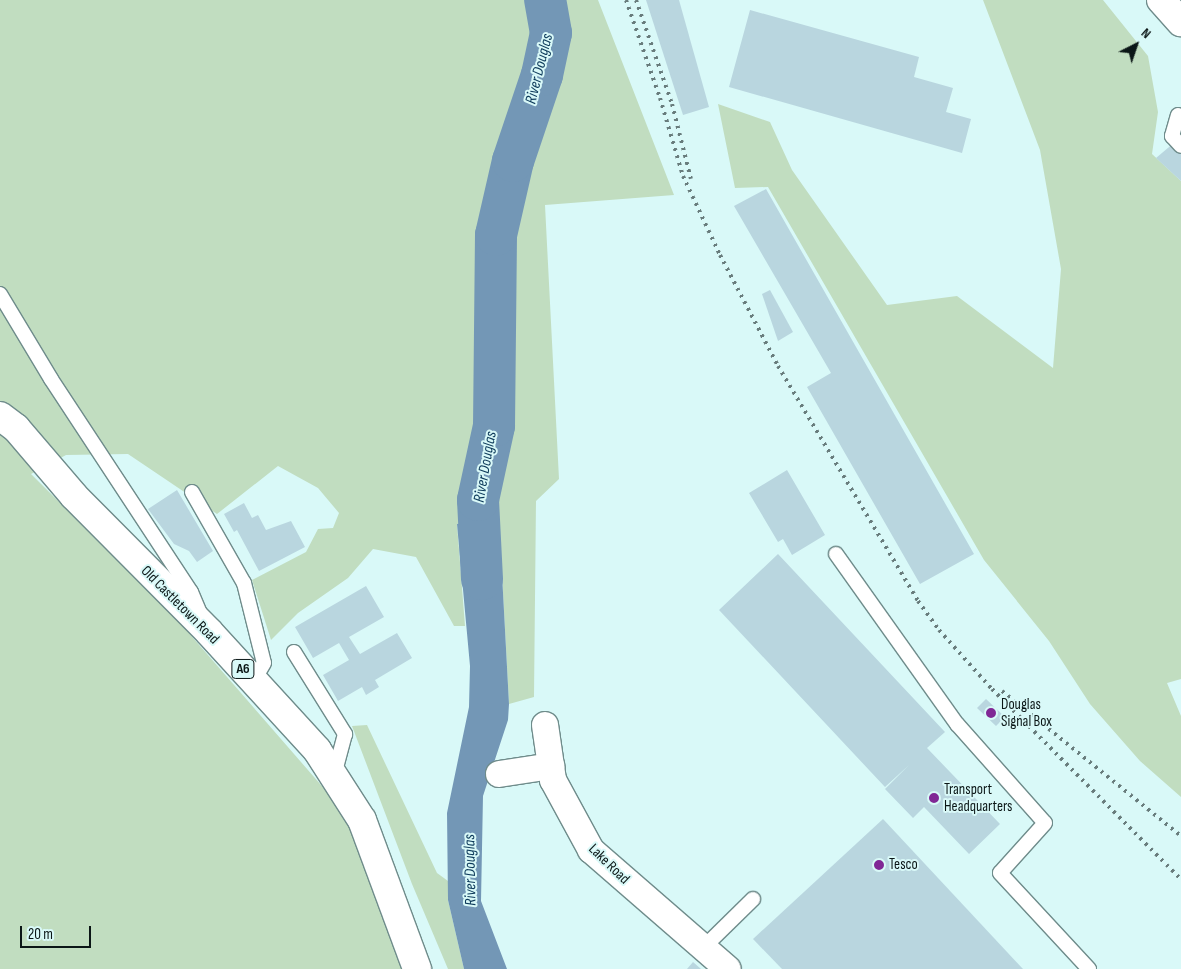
<!DOCTYPE html>
<html>
<head>
<meta charset="utf-8">
<style>
  body { margin:0 }
  #map { position:relative; width:1181px; height:969px; overflow:hidden; background:#d9f9f8; font-family:"Sofia Sans Condensed",sans-serif }
  div>[style] { position:absolute }
  .green>* { inset:0; background:#c1ddc0 }
  .water>* { inset:0; background:#7397b6 }
  .river>* { height:42px; margin:-21px; padding:0 21px; transform-origin:21px; border-radius:21px; background:#7397b6 }
  .building>* { inset:0; background:#b9d6df }
  .roads { filter:drop-shadow(1px 0 #6f8c8b) drop-shadow(-1px 0 #6f8c8b) drop-shadow(0 1px #6f8c8b) drop-shadow(0 -1px #6f8c8b) }
  .lane>* { height:14px; margin:-7px; padding:0 7px; transform-origin:7px; border-radius:7px; background:#fff }
  .street>* { height:26px; margin:-13px; padding:0 13px; transform-origin:13px; border-radius:13px; background:#fff }
  .highway>* { height:28px; margin:-14px; padding:0 14px; transform-origin:14px; border-radius:14px; background:#fff }
  .rail>* { height:4px; margin-top:-2px; transform-origin:0; background:repeating-linear-gradient(90deg,#687c7c 0 2.5px,transparent 0 7.5px) }
  .dots>* { width:14px; height:14px; translate:-50% -50%; box-sizing:border-box; border:2px solid #d9f9f8; border-radius:50% }
  span { translate:-50% -50%; white-space:nowrap; text-align:center; line-height:1.15; -webkit-text-stroke:4px #d9f9f8; paint-order:stroke }
  .shield-label span { padding:1px 4px; background:#d9f9f8; border:1px solid; border-radius:4px; -webkit-text-stroke-width:0 }
  .shield-label { font-size:14px; color:#0b1616; font-weight:700 }
  .street-label { font-size:15px; color:#0b1616 }
  .poi-label { font-size:15px; color:#0b1616 }
  .left { translate:0 -50%; text-align:left }
  .water-label { font-size:16px; color:#0c3959; font-style:italic }
  .north { position:absolute; left:1111px; top:20px; width:50px; height:50px; -webkit-text-stroke:4px #d9f9f8; paint-order:stroke; rotate:41deg; font-size:14px; font-weight:700; line-height:20px; text-align:center; color:#0b1616 }
  .north::after { content:''; display:block; margin:auto; width:18px; height:22px; background:#0b1616; clip-path:polygon(50% 0,100% 100%,50% 72%,0 100%) }
  .scale { position:absolute; left:20px; top:926px; width:71px; height:22px; box-sizing:border-box; border:2px solid #0b1616; border-top:0; padding-left:6px; font-size:15px; line-height:18px; white-space:nowrap; color:#0b1616; -webkit-text-stroke:4px #d9f9f8; paint-order:stroke }
</style>
</head>
<body>
<div id="map">
  <div class="green">
    <div style="clip-path:polygon(0 0,598px 0,674px 195px,545px 205px,559px 479px,536px 501px,534px 697px,509px 704px,502px 574px,493px 519px,457px 524px,465px 626px,454px 626px,416px 557px,373px 549px,348px 578px,298px 613px,271px 640px,252px 580px,306px 552px,318px 529px,333px 528px,339px 513px,318px 488px,278px 466px,217px 514px,128px 454px,66px 455px,31px 474px,174px 616px,341px 808px,409px 969px,0 969px)"></div>
    <div style="clip-path:polygon(983px 0,1103px 0,1148px 56px,1158px 112px,1152px 154px,1181px 181px,1181px 679px,1167px 683px,1181px 716px,1181px 797px,1140px 761px,1090px 704px,1049px 641px,984px 560px,768px 187px,735px 188px,718px 104px,770px 122px,792px 170px,887px 305px,957px 296px,1053px 368px,1061px 269px,1040px 150px)"></div>
    <div style="clip-path:polygon(367px 725px,437px 873px,448px 881px,448px 900px,464px 969px,448px 969px,412px 884px,352px 726px)"></div>
  </div>
  <div class="water">
    <div style="clip-path:polygon(493px 519px,502px 574px,509px 704px,508px 720px,483px 796px,481px 901px,507px 969px,464px 969px,448px 900px,447px 813px,469px 707px,470px 666px,457px 524px)"></div>
  </div>
  <div class="river">
    <div style="left:482px;top:579px;width:79px;rotate:-92.9deg"></div>
    <div style="left:478px;top:500px;width:76px;rotate:-77.8deg"></div>
    <div style="left:494px;top:426px;width:191px;rotate:-89.4deg"></div>
    <div style="left:496px;top:235px;width:76px;rotate:-77.1deg"></div>
    <div style="left:513px;top:161px;width:91px;rotate:-71.4deg"></div>
    <div style="left:542px;top:75px;width:43px;rotate:-77.9deg"></div>
    <div style="left:551px;top:33px;width:34px;rotate:-100deg"></div>
  </div>
  <div class="building">
    <div style="clip-path:polygon(646px 0,679px 0,709px 107px,683px 115px)"></div>
    <div style="clip-path:polygon(750px 10px,919px 57px,914px 77px,953px 88px,946px 112px,971px 119px,962px 153px,729px 87px)"></div>
    <div style="clip-path:polygon(1181px 137px,1181px 181px,1156px 158px)"></div>
    <div style="clip-path:polygon(766px 189px,974px 554px,920px 584px,807px 387px,831px 373px,734px 206px)"></div>
    <div style="clip-path:polygon(770px 290px,793px 332px,778px 341px,762px 294px)"></div>
    <div style="clip-path:polygon(787px 470px,825px 535px,792px 555px,783px 539px,778px 542px,749px 493px)"></div>
    <div style="clip-path:polygon(177px 490px,213px 551px,197px 562px,189px 551px,174px 544px,148px 509px)"></div>
    <div style="clip-path:polygon(244px 503px,252px 518px,258px 515px,266px 530px,291px 521px,305px 547px,259px 571px,237px 530px,234px 532px,224px 514px)"></div>
    <div style="clip-path:polygon(778px 554px,945px 732px,927px 748px,1000px 824px,969px 854px,924px 807px,913px 818px,885px 789px,909px 765px,885px 787px,719px 610px)"></div>
    <div style="clip-path:polygon(366px 586px,384px 617px,349px 637px,360px 654px,397px 633px,412px 658px,375px 680px,379px 687px,366px 695px,362px 687px,338px 701px,323px 675px,349px 660px,339px 643px,313px 658px,295px 627px)"></div>
    <div style="clip-path:polygon(986px 699px,1005px 717px,996px 726px,977px 708px)"></div>
    <div style="clip-path:polygon(883px 819px,1023px 969px,782px 969px,753px 939px)"></div>
    <div style="clip-path:polygon(693px 962px,701px 969px,687px 969px)"></div>
  </div>
  <div class="roads">
    <div class="lane">
      <div style="left:1178px;top:115px;width:22px;rotate:106deg"></div>
      <div style="left:1172px;top:136px;width:13px;rotate:48deg"></div>
      <div style="left:0;top:294px;width:99px;rotate:59deg"></div>
      <div style="left:51px;top:379px;width:255px;rotate:56.7deg"></div>
      <div style="left:191px;top:592px;width:23px;rotate:67deg"></div>
      <div style="left:192px;top:492px;width:105px;rotate:60.3deg"></div>
      <div style="left:244px;top:583px;width:82px;rotate:76deg"></div>
      <div style="left:264px;top:663px;width:20px;rotate:120deg"></div>
      <div style="left:836px;top:554px;width:209px;rotate:54.6deg"></div>
      <div style="left:957px;top:724px;width:132px;rotate:48.4deg"></div>
      <div style="left:1045px;top:823px;width:67px;rotate:132deg"></div>
      <div style="left:1000px;top:873px;width:131px;rotate:47.2deg"></div>
      <div style="left:294px;top:652px;width:97px;rotate:58.1deg"></div>
      <div style="left:345px;top:734px;width:42px;rotate:105deg"></div>
      <div style="left:703px;top:948px;width:70px;rotate:-44.4deg"></div>
    </div>
    <div class="street">
      <div style="left:545px;top:725px;width:56px;rotate:81.7deg"></div>
      <div style="left:553px;top:780px;width:80px;rotate:61.5deg"></div>
      <div style="left:591px;top:850px;width:181px;rotate:41deg"></div>
      <div style="left:499px;top:774px;width:53px;rotate:-8.7deg"></div>
    </div>
    <div class="highway">
      <div style="left:1161px;top:0;width:30px;rotate:48deg"></div>
      <div style="left:0;top:416px;width:20px;rotate:37deg"></div>
      <div style="left:16px;top:428px;width:89px;rotate:49.5deg"></div>
      <div style="left:74px;top:496px;width:192px;rotate:45.2deg"></div>
      <div style="left:209px;top:632px;width:160px;rotate:47.5deg"></div>
      <div style="left:317px;top:750px;width:83px;rotate:57.3deg"></div>
      <div style="left:362px;top:820px;width:159px;rotate:69.7deg"></div>
    </div>
  </div>
  <div class="rail">
    <div style="left:626px;top:0;width:104px;rotate:70.9deg"></div>
    <div style="left:660px;top:98px;width:81px;rotate:73.6deg"></div>
    <div style="left:683px;top:176px;width:87px;rotate:64.9deg"></div>
    <div style="left:720px;top:255px;width:125px;rotate:62.4deg"></div>
    <div style="left:778px;top:366px;width:274px;rotate:59.2deg"></div>
    <div style="left:918px;top:601px;width:36px;rotate:54deg"></div>
    <div style="left:939px;top:630px;width:79px;rotate:48.1deg"></div>
    <div style="left:992px;top:689px;width:268px;rotate:45.2deg"></div>
    <div style="left:636px;top:0;width:110px;rotate:70.9deg"></div>
    <div style="left:672px;top:104px;width:77px;rotate:75.8deg"></div>
    <div style="left:1002px;top:691px;width:230px;rotate:39deg"></div>
  </div>
  <div class="dots">
    <div style="left:991px;top:713px;background:#802795"></div>
    <div style="left:934px;top:798px;background:#802795"></div>
    <div style="left:879px;top:865px;background:#802795"></div>
  </div>
  <div class="shield-label">
    <span style="left:243px;top:669px">A6</span>
  </div>
  <div class="street-label">
    <span style="left:180px;top:605px;rotate:45deg">Old Castletown Road</span>
    <span style="left:609px;top:864px;rotate:44deg">Lake Road</span>
  </div>
  <div class="poi-label">
    <span class="left" style="left:1001px;top:713px">Douglas<br>Signal Box</span>
    <span class="left" style="left:944px;top:798px">Transport<br>Headquarters</span>
    <span class="left" style="left:889px;top:865px">Tesco</span>
  </div>
  <div class="water-label">
    <span style="left:540px;top:69px;rotate:-76deg">River Douglas</span>
    <span style="left:486px;top:467px;rotate:-80deg">River Douglas</span>
    <span style="left:471px;top:870px;rotate:-91deg">River Douglas</span>
  </div>
  <div class="north">N</div>
  <div class="scale">20 m</div>
</div>
</body>
</html>
